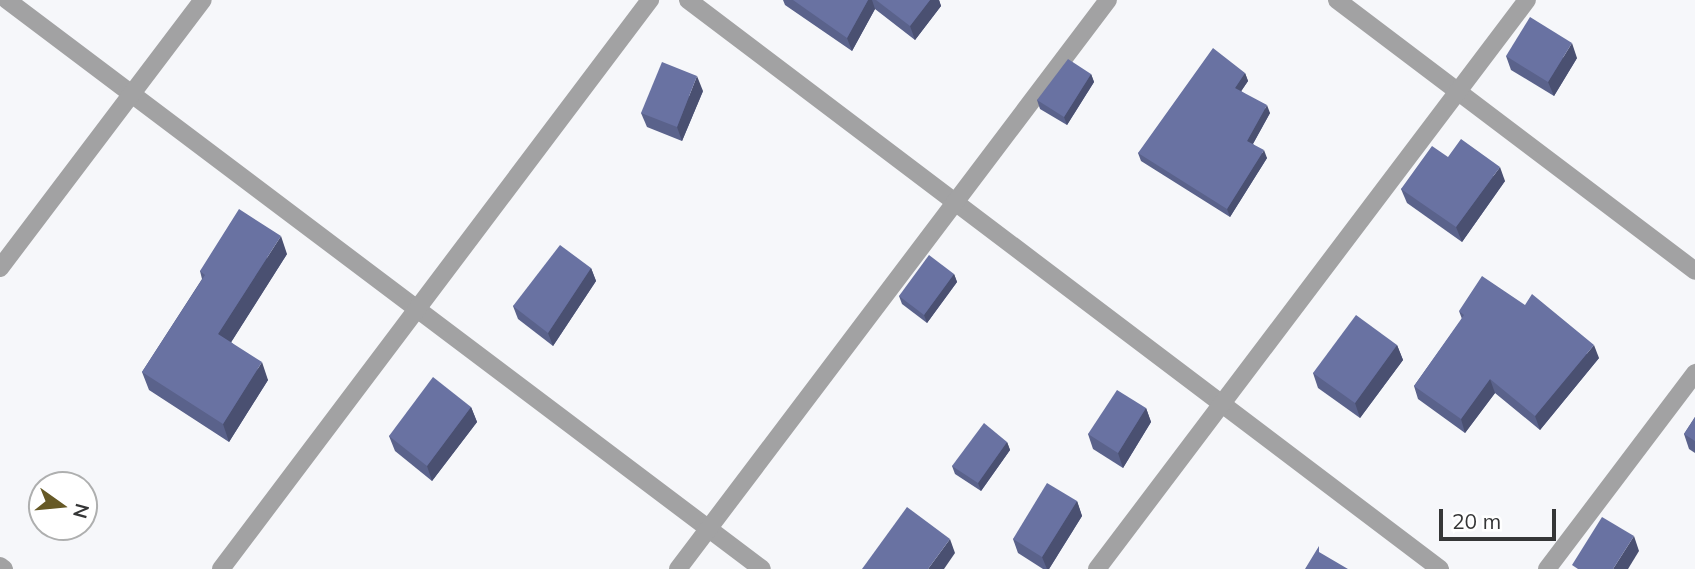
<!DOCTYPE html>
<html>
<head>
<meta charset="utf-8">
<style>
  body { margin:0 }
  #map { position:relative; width:1695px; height:569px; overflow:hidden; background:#f6f7fa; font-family:Mulish,sans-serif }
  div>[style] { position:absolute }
  .street>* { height:18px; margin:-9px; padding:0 9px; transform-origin:9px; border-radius:9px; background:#a2a2a3 }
  .wall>* { inset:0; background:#5a628b }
  .shaded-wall>* { inset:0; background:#4a5071 }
  .building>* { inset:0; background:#6972a2 }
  span { translate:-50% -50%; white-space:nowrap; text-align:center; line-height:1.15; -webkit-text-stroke:7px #fff; paint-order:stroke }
  .north { position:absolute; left:28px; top:471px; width:70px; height:70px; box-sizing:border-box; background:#fff; border:2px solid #aeafaf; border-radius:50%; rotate:105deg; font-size:19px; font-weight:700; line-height:28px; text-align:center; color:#353637 }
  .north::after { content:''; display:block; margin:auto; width:24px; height:32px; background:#665926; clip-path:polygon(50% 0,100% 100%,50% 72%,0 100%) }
  .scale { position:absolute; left:1439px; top:509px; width:117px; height:32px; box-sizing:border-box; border:4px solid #353637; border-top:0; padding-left:9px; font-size:21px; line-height:24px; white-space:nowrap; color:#353637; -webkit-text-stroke:5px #fff; paint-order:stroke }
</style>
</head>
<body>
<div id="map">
  <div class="street">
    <div style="left:7px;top:0;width:945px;rotate:37deg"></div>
    <div style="left:688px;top:0;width:943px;rotate:37.11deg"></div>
    <div style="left:1337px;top:0;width:449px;rotate:37.1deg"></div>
    <div style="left:0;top:268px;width:336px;rotate:-52.9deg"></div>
    <div style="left:0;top:566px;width:5px;rotate:37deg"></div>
    <div style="left:221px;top:569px;width:713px;rotate:-52.99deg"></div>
    <div style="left:678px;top:569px;width:713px;rotate:-52.92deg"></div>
    <div style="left:1097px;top:569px;width:713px;rotate:-52.92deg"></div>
    <div style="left:1547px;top:569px;width:246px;rotate:-52.9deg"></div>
  </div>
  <div class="wall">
    <div style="clip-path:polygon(783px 0,872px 0,874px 6px,872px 0,939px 0,941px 6px,915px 40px,875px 9px,852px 51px,785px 5px)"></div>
    <div style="clip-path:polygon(1506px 56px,1577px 58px,1554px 96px,1511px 70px)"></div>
    <div style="clip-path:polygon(1245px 73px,1248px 81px,1241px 91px,1270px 113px,1253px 144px,1267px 158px,1230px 217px,1141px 161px,1138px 153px)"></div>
    <div style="clip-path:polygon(1091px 74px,1094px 82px,1067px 125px,1040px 109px,1037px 100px)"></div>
    <div style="clip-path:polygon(703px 91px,682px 141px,647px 127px,641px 113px)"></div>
    <div style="clip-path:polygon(1448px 157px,1505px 181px,1462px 242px,1407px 203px,1401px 189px)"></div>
    <div style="clip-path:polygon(287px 254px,231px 342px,268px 380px,229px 442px,149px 390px,142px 372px,202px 279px,200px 271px)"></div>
    <div style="clip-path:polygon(591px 268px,596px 281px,553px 346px,518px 319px,513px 306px)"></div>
    <div style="clip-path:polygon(954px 274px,957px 282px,927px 323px,902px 304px,899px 296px)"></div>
    <div style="clip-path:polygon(1459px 311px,1599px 358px,1540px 430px,1495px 393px,1465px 433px,1418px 399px,1414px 386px,1462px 319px)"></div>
    <div style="clip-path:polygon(1397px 345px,1403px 360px,1360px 418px,1318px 388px,1313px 373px)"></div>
    <div style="clip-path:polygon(471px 407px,477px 422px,432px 481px,395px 451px,389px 436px)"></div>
    <div style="clip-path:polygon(1146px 408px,1151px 422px,1123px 468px,1093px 449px,1088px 434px)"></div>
    <div style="clip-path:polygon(1695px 417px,1695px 453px,1689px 449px,1684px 434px)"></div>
    <div style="clip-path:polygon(1007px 442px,1010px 450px,981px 491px,955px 474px,952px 466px)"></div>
    <div style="clip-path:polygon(1077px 501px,1082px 516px,1049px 569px,1043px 569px,1018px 553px,1013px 539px)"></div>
  </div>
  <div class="shaded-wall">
    <div style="clip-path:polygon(868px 0,872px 0,875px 9px,852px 51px,847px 38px)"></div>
    <div style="clip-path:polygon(930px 0,939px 0,941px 6px,915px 40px,910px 26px)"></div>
    <div style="clip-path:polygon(1572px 43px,1577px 58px,1554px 96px,1548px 82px)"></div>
    <div style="clip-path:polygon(1245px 73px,1248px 81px,1238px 96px,1235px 88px)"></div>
    <div style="clip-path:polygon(1091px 74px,1094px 82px,1067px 125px,1064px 117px)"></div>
    <div style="clip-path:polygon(697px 76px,703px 91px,682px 141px,677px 127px)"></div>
    <div style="clip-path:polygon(1267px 105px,1270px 113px,1250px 149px,1247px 141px)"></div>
    <div style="clip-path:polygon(1264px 150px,1267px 158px,1230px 217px,1227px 209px)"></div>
    <div style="clip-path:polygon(1500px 167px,1505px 181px,1462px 242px,1456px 227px)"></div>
    <div style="clip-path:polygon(281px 236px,287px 254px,225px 352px,218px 334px)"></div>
    <div style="clip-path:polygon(591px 268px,596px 281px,553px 346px,548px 333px)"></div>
    <div style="clip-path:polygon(954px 274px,957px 282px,927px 323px,924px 315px)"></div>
    <div style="clip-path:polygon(1397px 345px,1403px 360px,1360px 418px,1355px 403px)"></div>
    <div style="clip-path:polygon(1594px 345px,1599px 358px,1540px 430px,1535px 416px)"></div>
    <div style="clip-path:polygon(262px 362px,268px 380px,229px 442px,223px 424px)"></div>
    <div style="clip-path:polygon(1490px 379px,1495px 393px,1465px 433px,1461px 419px)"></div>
    <div style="clip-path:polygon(471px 407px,477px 422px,432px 481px,427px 466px)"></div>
    <div style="clip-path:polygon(1146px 408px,1151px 422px,1123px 468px,1118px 453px)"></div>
    <div style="clip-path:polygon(1007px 442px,1010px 450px,981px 491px,978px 483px)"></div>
    <div style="clip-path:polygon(1077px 501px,1082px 516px,1049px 569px,1047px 569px,1042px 557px)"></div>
    <div style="clip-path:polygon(1634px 536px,1639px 551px,1628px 569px,1613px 569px)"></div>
    <div style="clip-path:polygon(950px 539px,955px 553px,944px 569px,928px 569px)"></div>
  </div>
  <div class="building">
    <div style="clip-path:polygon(793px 0,868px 0,847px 38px)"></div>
    <div style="clip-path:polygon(876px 0,930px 0,910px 26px)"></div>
    <div style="clip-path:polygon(1530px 17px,1572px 43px,1548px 82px,1506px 56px)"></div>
    <div style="clip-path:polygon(1213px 48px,1245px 73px,1235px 88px,1267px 105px,1247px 141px,1264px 150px,1227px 209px,1138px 153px)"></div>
    <div style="clip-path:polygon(1068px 59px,1091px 74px,1064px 117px,1037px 100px)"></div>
    <div style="clip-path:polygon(662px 62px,697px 76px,677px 127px,641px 113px)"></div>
    <div style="clip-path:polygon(1461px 139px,1500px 167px,1456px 227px,1401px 189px,1432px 146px,1448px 157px)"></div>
    <div style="clip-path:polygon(239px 209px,281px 236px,218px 334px,262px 362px,223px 424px,142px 372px,205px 275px,200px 271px)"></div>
    <div style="clip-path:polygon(560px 245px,591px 268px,548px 333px,513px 306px)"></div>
    <div style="clip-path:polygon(929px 255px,954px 274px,924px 315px,899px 296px)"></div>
    <div style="clip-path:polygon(1482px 276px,1525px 305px,1532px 294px,1594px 345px,1535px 416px,1490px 379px,1461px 419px,1414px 386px,1464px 315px,1459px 311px)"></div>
    <div style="clip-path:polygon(1356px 315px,1397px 345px,1355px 403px,1313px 373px)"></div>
    <div style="clip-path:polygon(433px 377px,471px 407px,427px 466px,389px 436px)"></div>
    <div style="clip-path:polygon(1117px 390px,1146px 408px,1118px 453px,1088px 434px)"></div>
    <div style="clip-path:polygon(1695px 417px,1695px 441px,1684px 434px)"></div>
    <div style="clip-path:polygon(984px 423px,1007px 442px,978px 483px,952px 466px)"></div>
    <div style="clip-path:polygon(1047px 483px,1077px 501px,1042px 557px,1013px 539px)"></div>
    <div style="clip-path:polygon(907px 507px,950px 539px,928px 569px,862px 569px)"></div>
    <div style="clip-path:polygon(1602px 517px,1634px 536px,1613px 569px,1578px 569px,1572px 565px)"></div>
    <div style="clip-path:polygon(1319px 546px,1319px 552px,1348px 569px,1305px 569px)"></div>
  </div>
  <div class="north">N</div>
  <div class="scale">20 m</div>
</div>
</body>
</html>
